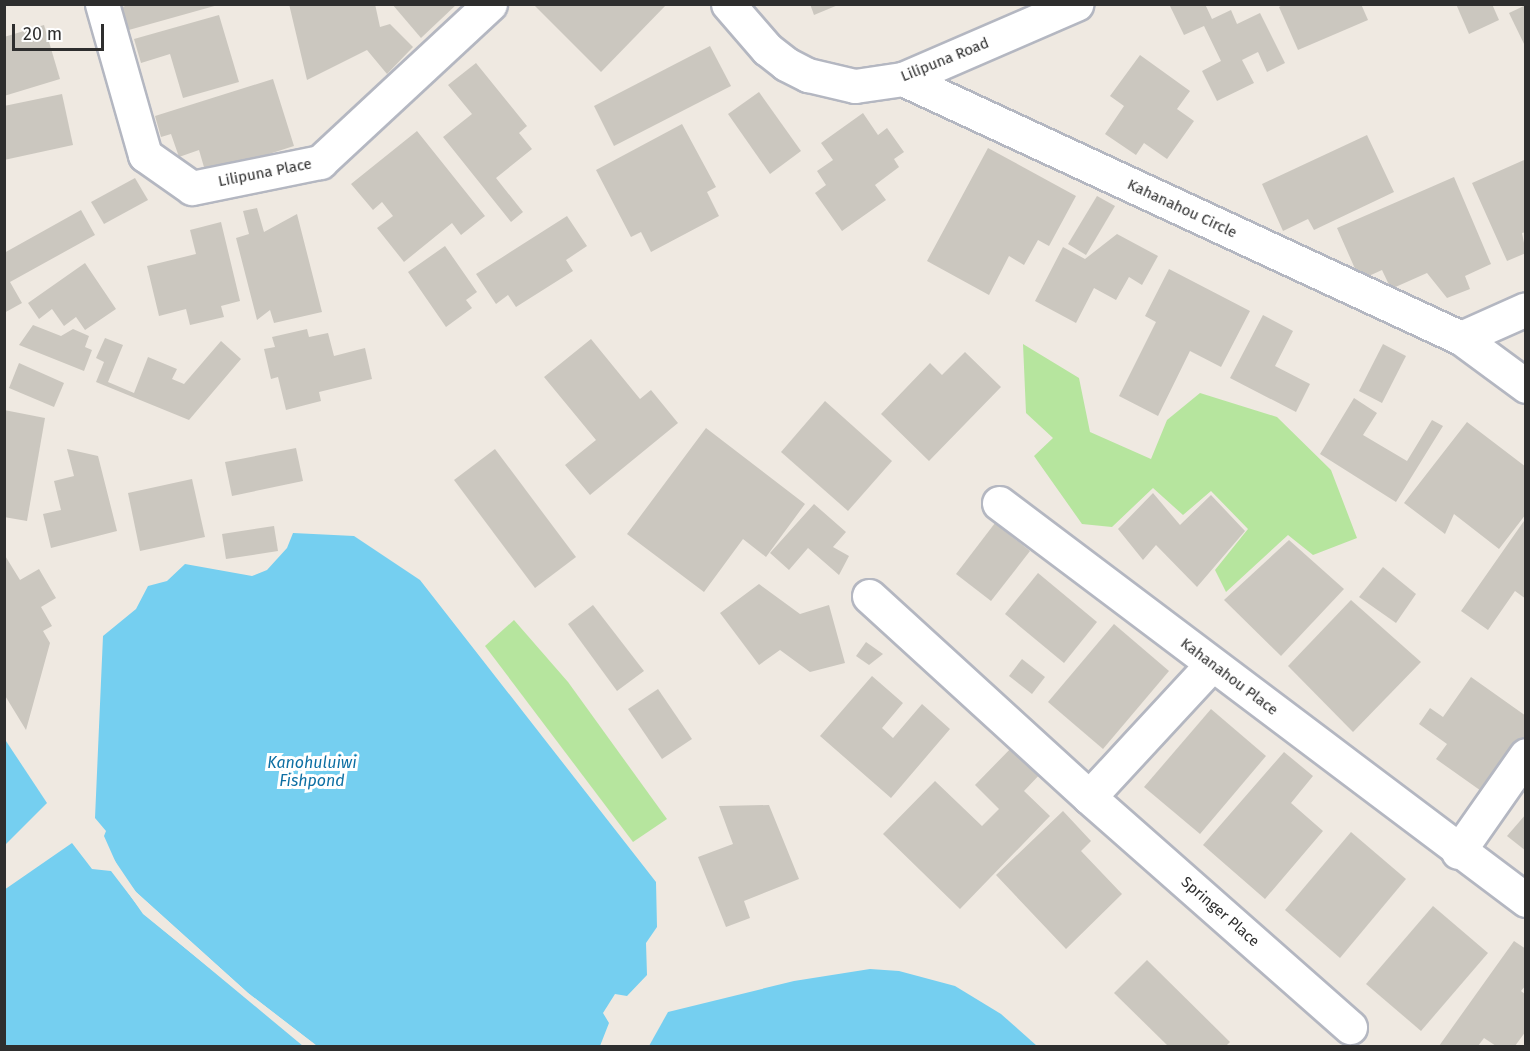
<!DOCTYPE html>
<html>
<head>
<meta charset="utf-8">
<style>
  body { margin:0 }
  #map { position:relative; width:1530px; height:1051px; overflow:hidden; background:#efe9e1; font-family:"Fira Sans",sans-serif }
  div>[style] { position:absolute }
  .green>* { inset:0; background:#b6e59e }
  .water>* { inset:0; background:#75cff0 }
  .pier>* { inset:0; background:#efe9e1 }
  .building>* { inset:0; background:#cbc7bf }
  .roads { filter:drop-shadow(2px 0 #b4b7c1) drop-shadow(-2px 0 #b4b7c1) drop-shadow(0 2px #b4b7c1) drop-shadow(0 -2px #b4b7c1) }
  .street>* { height:33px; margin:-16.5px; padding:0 16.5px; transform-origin:16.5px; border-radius:16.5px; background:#fff }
  .secondary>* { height:33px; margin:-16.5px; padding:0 16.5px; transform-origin:16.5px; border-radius:16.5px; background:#fff }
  span { translate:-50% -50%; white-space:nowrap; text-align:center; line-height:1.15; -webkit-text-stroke:6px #fff; paint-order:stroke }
  .street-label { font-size:15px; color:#2e2e2e }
  .water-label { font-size:16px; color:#0d6fa3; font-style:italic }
  .frame { position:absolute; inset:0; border:6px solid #2e2e2e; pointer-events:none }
  .scale { position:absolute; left:12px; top:24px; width:92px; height:27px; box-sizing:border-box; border:3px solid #2e2e2e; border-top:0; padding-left:8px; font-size:18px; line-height:21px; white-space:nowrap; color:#2e2e2e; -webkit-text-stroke:4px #fff; paint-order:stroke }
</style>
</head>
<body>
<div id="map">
  <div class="green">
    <div style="clip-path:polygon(1023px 344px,1079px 378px,1090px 432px,1151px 459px,1167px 420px,1200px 393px,1277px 417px,1331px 470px,1357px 538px,1313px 555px,1288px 535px,1226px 592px,1215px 570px,1248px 529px,1211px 491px,1183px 515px,1153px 488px,1112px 527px,1082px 524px,1034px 456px,1053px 438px,1026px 413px)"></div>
    <div style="clip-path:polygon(514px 620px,568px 682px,667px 819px,633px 842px,485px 646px)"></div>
  </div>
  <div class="water">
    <div style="clip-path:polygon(293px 533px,354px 536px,420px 580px,656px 882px,657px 927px,646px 943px,647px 975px,627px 996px,615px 994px,603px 1013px,609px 1023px,600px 1046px,317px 1046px,248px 993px,136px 892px,120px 872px,104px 836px,106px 831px,95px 818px,103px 636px,136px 609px,148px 586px,167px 581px,185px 564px,252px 576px,267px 570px,287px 548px)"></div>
    <div style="clip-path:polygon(4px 738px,47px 803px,5px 845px,4px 845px)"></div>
    <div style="clip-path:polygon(72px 843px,92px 869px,111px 871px,144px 914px,303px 1046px,5px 1046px,4px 890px)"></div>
    <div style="clip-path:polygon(870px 969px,899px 971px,955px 986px,1001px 1014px,1037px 1046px,649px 1046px,668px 1012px,794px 981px)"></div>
  </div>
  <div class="pier">
    <div style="clip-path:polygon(113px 858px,136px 892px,248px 993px,317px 1046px,285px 1027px,246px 995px,134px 895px,117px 874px)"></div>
    <div style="clip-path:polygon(111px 868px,146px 912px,306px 1046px,143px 914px)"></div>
  </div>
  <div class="building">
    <div style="clip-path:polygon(132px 4px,218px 4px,218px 5px,118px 33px,112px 10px)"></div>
    <div style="clip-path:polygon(289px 4px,375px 4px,380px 27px,390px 24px,413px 47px,387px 74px,367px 50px,307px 80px)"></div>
    <div style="clip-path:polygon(392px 4px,457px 4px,421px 38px)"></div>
    <div style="clip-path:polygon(533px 4px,667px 4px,601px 72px)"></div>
    <div style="clip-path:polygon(810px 4px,838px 4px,838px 5px,814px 15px)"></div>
    <div style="clip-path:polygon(1169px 4px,1205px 4px,1212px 19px,1231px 10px,1237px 24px,1260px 13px,1285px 63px,1267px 72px,1258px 52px,1242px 60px,1254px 83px,1217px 101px,1202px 71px,1221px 61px,1204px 26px,1184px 35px)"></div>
    <div style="clip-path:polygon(1284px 4px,1361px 4px,1368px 20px,1298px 50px,1279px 7px)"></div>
    <div style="clip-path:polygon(1456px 4px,1492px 4px,1499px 20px,1469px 34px)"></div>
    <div style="clip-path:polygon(1526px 5px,1526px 48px,1509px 13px)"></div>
    <div style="clip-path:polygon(219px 15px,239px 82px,183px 98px,170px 54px,141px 63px,134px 39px)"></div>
    <div style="clip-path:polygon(44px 25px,60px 79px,4px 96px,4px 37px)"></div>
    <div style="clip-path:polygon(710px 46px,731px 86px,614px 146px,594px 106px)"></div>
    <div style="clip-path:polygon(1140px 55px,1190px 91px,1177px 109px,1194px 121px,1167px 159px,1144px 143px,1136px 155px,1105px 134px,1124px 106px,1110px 96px)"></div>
    <div style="clip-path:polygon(476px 63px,527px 126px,519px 133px,532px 149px,496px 178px,523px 212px,511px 222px,443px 137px,472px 114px,448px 85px)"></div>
    <div style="clip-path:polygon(273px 79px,294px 146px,206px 174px,199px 150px,179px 157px,171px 134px,161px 137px,155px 116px)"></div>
    <div style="clip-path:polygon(759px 92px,801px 151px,770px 174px,728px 114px)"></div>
    <div style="clip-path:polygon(62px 94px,73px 145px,4px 160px,4px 106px)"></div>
    <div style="clip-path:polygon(863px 113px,878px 135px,887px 128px,904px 152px,894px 159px,899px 167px,875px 185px,886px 200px,842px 231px,815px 193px,826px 185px,817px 171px,833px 160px,821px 143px)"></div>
    <div style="clip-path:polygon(682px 124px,716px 187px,707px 192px,719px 216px,651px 252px,641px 232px,631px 237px,596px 170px)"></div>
    <div style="clip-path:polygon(417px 131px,485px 216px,461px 235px,452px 223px,404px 262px,377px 228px,393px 216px,382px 202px,373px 210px,351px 184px)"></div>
    <div style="clip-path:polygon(1367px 135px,1394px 192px,1314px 230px,1308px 219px,1283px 231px,1262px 184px)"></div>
    <div style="clip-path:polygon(988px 148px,1076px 196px,1049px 246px,1038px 240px,1024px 265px,1009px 256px,989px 295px,927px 261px)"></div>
    <div style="clip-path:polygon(1524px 160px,1526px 232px,1522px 233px,1526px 253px,1507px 261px,1472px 183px)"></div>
    <div style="clip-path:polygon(1454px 177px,1491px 264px,1465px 276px,1470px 289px,1447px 298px,1427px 273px,1391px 289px,1382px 270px,1360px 280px,1337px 228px)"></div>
    <div style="clip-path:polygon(135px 178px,148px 200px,104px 224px,91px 202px)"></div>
    <div style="clip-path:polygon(1097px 196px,1115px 206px,1086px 255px,1068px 244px)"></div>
    <div style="clip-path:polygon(257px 208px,264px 232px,297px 214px,322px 312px,274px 323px,270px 310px,257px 320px,236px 238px,249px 234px,243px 211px)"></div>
    <div style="clip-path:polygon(81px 210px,95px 235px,10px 282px,22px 303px,4px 313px,4px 253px)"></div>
    <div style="clip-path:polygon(567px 216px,587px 246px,566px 260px,573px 271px,516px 307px,508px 295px,496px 304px,476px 274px)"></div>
    <div style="clip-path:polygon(221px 222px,240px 301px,221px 306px,224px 317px,190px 325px,186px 309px,159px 316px,147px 266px,196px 254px,190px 230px)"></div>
    <div style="clip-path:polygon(1117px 234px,1158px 256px,1142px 285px,1129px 277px,1116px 300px,1094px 288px,1076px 323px,1035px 301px,1063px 247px,1085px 259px)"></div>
    <div style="clip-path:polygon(445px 246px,477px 292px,466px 300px,472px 308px,446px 327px,408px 272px)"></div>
    <div style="clip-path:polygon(85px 263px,116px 309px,85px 330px,76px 317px,64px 326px,52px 309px,39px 319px,28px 303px)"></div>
    <div style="clip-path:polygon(1169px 269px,1250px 311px,1221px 367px,1190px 351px,1158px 416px,1119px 396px,1156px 322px,1145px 316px)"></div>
    <div style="clip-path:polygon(1263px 315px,1293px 331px,1275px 366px,1310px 384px,1296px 412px,1230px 378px)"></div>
    <div style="clip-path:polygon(33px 325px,61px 336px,73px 329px,89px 336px,85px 347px,92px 350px,84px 371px,19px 345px)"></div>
    <div style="clip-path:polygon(307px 329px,309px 337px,328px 333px,334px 356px,365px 348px,372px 379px,319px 392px,321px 401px,286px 410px,278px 377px,271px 379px,264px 349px,275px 347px,272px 337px)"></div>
    <div style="clip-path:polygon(105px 338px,123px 345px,108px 382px,134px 393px,148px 357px,177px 369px,172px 379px,184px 384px,221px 341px,241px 359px,189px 420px,96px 382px,104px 362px,96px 358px)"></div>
    <div style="clip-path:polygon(591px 339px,640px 399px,651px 390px,678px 423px,590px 495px,565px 465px,596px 440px,544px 377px)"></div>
    <div style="clip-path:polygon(1383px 344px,1406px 356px,1382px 403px,1359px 391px)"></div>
    <div style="clip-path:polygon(965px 352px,1001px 387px,929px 461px,881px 414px,930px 363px,942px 375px)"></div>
    <div style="clip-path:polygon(19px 363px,64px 383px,54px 407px,9px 388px)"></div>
    <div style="clip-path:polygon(1354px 398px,1377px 413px,1363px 435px,1407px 461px,1432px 420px,1443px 426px,1396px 502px,1320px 454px)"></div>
    <div style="clip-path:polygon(825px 401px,892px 461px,848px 511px,781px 452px)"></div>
    <div style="clip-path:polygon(4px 410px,45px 418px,27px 521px,4px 517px)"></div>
    <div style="clip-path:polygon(1467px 422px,1526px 467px,1526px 514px,1499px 549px,1454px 514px,1445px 534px,1404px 503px)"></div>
    <div style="clip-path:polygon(706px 428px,805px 504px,766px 557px,743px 539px,704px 592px,627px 534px)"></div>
    <div style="clip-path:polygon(296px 448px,303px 481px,232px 496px,225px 462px)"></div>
    <div style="clip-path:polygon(67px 449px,98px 456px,117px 531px,51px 548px,43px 514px,61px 510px,54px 481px,74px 476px)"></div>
    <div style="clip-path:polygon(495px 449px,576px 557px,535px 588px,454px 480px)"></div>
    <div style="clip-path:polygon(192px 479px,205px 537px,140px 551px,128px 493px)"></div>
    <div style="clip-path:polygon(1153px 493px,1180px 525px,1211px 495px,1245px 531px,1197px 587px,1156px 545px,1143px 560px,1118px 529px)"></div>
    <div style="clip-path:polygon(814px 504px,846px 532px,833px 547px,849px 556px,839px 575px,808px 548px,789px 570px,770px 553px)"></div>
    <div style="clip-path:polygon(1526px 518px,1526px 599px,1515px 591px,1488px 630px,1461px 611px)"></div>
    <div style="clip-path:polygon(995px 523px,1030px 551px,991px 601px,956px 574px)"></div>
    <div style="clip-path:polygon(274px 526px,278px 551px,226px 559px,222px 534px)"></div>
    <div style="clip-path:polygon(1289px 540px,1344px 589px,1281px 656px,1224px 600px)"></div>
    <div style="clip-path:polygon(4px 554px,20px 580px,39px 569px,56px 598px,41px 607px,52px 626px,43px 631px,50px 643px,26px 730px,4px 694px)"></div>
    <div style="clip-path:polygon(1383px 567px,1416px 594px,1396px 623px,1359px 597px)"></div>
    <div style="clip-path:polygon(1038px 573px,1097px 622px,1064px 663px,1005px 614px)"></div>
    <div style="clip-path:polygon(759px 584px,800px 614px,829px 605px,845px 663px,810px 672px,780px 650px,759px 665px,720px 613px)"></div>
    <div style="clip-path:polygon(1351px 600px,1421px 662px,1353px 732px,1288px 666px)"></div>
    <div style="clip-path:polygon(593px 605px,644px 671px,617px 691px,568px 624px)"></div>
    <div style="clip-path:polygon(1114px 624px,1169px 671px,1103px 749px,1048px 702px)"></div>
    <div style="clip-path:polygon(866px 642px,883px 654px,869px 665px,856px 656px)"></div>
    <div style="clip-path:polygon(1022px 659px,1045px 677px,1032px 694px,1009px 676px)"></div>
    <div style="clip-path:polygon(872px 676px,903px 703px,882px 728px,893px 738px,922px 704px,950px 729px,891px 798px,820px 736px)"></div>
    <div style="clip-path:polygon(1471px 677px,1526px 716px,1526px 734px,1484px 793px,1436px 759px,1447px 744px,1419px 724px,1430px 708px,1443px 717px)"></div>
    <div style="clip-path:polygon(658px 689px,692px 739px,662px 759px,628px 709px)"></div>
    <div style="clip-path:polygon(1211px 709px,1266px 756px,1200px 834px,1144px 787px)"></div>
    <div style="clip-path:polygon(1016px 743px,1044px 770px,1024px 791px,1050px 816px,960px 909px,883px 834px,935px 781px,982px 826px,999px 809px,975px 785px)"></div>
    <div style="clip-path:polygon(1284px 752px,1313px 776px,1291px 803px,1323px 831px,1265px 899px,1203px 845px)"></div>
    <div style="clip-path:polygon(769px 805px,799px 879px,744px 901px,750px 918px,726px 927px,698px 857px,733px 844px,719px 806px)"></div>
    <div style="clip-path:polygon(1063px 811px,1091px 841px,1081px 851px,1122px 894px,1066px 949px,996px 875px)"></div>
    <div style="clip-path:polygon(1526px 814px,1526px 851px,1507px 836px)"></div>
    <div style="clip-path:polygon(1351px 832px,1406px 879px,1340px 958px,1285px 910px)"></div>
    <div style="clip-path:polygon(1433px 906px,1488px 953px,1421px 1031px,1366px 984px)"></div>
    <div style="clip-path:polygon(1514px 941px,1526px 949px,1526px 985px,1521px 991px,1526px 995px,1526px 1031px,1515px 1046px,1496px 1046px,1484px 1038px,1478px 1046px,1439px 1046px)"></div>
    <div style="clip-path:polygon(1147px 960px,1230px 1042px,1226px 1046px,1168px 1046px,1114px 993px)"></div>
  </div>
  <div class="roads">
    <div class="street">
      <div style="left:102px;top:4px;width:157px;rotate:74.1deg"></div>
      <div style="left:145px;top:155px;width:57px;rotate:35.1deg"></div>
      <div style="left:192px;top:188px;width:131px;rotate:-11.5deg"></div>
      <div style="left:320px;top:162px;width:232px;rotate:-42.9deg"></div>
      <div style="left:903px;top:79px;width:615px;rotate:24.9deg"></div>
      <div style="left:1461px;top:338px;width:81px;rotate:36.4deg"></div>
      <div style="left:1461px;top:338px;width:71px;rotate:-24deg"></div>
      <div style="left:999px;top:503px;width:660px;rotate:36.99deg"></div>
      <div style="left:869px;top:596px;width:298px;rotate:42.4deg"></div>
      <div style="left:1089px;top:797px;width:348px;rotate:41.4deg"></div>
      <div style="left:1089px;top:797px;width:181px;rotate:-47.2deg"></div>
      <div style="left:1458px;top:852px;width:118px;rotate:-55deg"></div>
    </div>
    <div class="secondary">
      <div style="left:728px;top:4px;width:60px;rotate:49.1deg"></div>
      <div style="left:767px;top:49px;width:24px;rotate:38deg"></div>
      <div style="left:786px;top:64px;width:25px;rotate:27deg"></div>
      <div style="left:808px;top:75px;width:48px;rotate:13.2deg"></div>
      <div style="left:855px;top:86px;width:49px;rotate:-8.3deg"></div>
      <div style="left:903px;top:79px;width:189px;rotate:-23.4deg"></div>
    </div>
  </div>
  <div class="street-label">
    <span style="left:945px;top:60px;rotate:-22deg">Lilipuna Road</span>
    <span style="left:265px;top:173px;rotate:-11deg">Lilipuna Place</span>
    <span style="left:1182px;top:209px;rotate:25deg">Kahanahou Circle</span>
    <span style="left:1229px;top:677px;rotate:37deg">Kahanahou Place</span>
    <span style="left:1220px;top:912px;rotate:41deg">Springer Place</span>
  </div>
  <div class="water-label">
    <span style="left:312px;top:772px">Kanohuluiwi<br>Fishpond</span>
  </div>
  <div class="frame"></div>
  <div class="scale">20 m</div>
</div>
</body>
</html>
